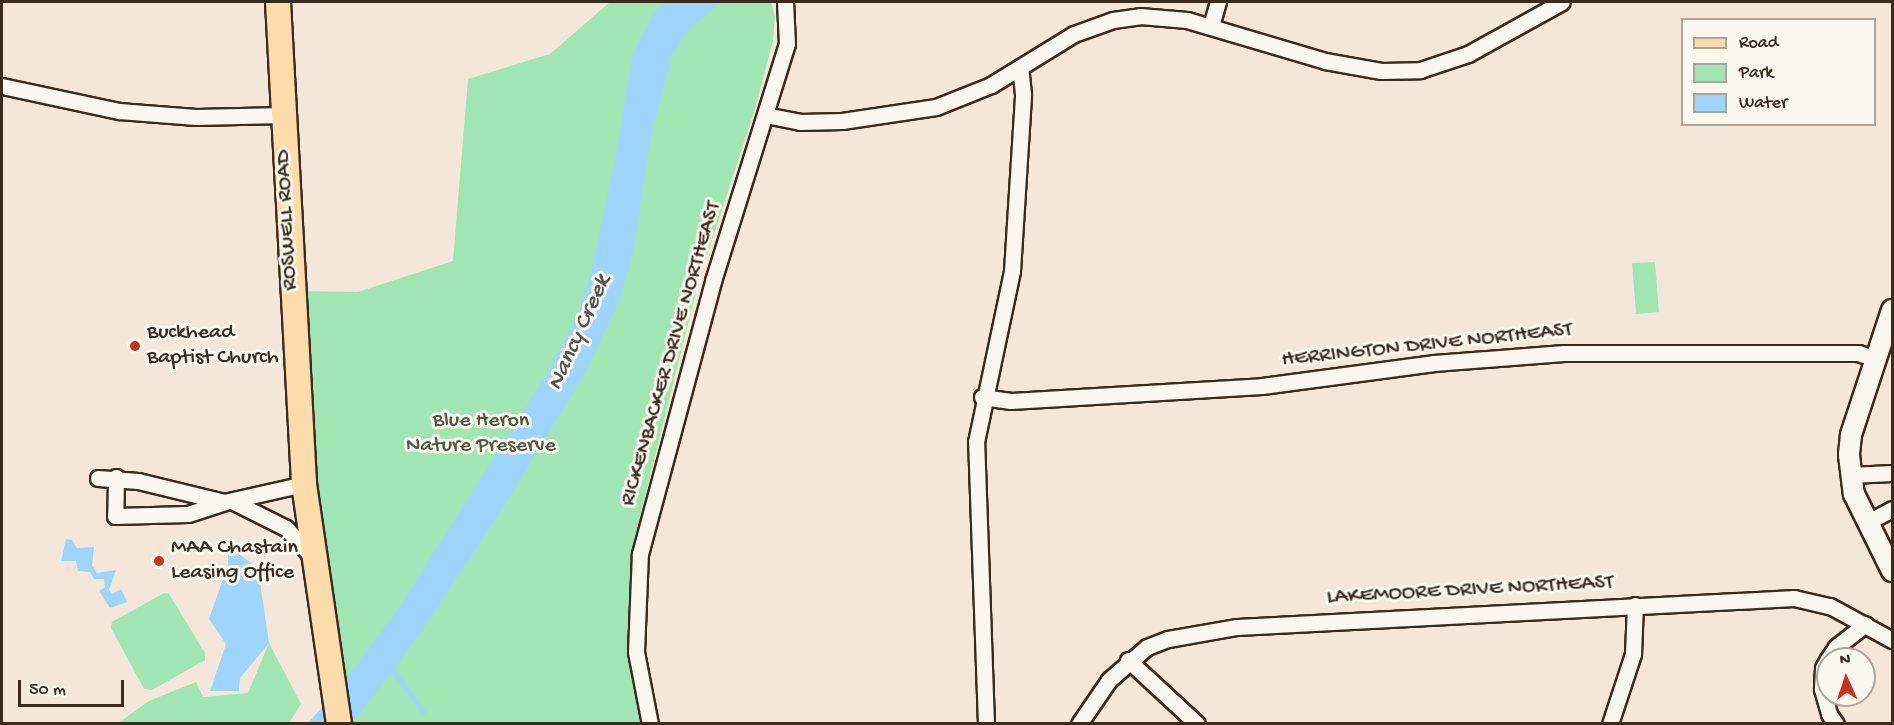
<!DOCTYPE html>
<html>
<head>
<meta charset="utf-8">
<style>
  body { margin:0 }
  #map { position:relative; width:1894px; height:725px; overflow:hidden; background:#f4e7d9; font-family:"Gochi Hand",sans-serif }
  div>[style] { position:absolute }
  .green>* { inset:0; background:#9fe6b4 }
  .water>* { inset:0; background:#9ed5fd }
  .stream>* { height:4.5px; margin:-2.25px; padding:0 2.25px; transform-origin:2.25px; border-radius:2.25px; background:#9ed5fd }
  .roads { filter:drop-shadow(2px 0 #3b2a1e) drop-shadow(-2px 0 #3b2a1e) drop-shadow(0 2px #3b2a1e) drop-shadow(0 -2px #3b2a1e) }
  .minor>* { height:15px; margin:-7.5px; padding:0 7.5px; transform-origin:7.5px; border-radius:7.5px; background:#fbf7ec }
  .tertiary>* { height:20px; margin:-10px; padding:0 10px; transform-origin:10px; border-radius:10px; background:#fbf7ec }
  .primary>* { height:24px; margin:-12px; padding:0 12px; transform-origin:12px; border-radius:12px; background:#fddcac }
  .dots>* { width:16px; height:16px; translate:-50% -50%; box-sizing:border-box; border:3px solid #fbf7ec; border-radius:50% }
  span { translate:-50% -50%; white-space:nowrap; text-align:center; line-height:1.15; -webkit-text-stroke:6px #fbf7ec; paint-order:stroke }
  .street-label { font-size:22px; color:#3b2a1e }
  .poi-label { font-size:22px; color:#3b2a1e }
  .left { translate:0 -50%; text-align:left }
  .park-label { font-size:22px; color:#545944 }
  .water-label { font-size:24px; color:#545556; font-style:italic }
  .frame { position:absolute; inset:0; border:3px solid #3b2a1e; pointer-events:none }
  .legend { position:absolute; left:1681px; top:18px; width:195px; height:108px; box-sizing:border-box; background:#fbf7ec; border:2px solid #aea59a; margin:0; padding:8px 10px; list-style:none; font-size:18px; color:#3b2a1e }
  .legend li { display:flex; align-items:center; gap:12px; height:30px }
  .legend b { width:30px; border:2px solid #aea59a }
  .north { position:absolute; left:1816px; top:647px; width:60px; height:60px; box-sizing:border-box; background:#fbf7ec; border:2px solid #aea59a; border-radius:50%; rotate:357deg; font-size:16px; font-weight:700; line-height:24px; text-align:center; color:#3b2a1e }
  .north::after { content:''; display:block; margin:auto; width:21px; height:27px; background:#c8321e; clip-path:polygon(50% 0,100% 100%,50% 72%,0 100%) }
  .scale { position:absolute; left:18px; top:680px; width:106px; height:27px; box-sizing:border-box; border:3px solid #3b2a1e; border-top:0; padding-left:8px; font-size:18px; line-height:21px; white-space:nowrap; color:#3b2a1e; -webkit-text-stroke:4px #fbf7ec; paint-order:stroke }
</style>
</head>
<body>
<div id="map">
  <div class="green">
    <div style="clip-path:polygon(610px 2px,771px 2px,775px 17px,773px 41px,755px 109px,699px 280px,631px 552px,629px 618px,634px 684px,643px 723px,348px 723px,311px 477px,301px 291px,358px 292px,453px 261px,468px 79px,550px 54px)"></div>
    <div style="clip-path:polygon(1655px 262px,1659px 312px,1636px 314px,1632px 263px)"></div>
    <div style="clip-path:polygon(164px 593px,169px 594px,205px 653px,205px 660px,152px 690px,144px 689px,111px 628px,112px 622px)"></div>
    <div style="clip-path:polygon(269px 643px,301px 704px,289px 723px,118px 723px,149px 701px,196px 682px,203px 697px,248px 693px)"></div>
  </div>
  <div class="water">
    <div style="clip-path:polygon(666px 2px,722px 2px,690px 28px,672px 55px,651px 136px,633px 252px,619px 302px,584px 375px,496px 519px,418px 637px,362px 711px,352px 723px,307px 724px,338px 690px,398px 609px,547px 374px,576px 317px,590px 277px,614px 165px,633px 53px,654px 13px)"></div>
    <div style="clip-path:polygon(66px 539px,72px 540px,77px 548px,94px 547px,92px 565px,97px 573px,116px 570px,109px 590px,112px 594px,121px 589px,127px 602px,110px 608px,99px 591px,105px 587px,104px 579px,94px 579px,90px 572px,78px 571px,76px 561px,61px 561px)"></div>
    <div style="clip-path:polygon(228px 546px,258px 568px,269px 643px,240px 678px,239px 691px,210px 691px,226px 644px,209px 619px,228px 565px)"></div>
  </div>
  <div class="stream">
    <div style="left:390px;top:666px;width:57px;rotate:53.5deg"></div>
  </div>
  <div class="roads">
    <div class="minor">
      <div style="left:1211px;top:26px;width:25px;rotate:-74deg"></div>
      <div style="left:2px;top:86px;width:120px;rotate:12.1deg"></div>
      <div style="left:119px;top:111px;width:77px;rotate:4.5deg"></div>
      <div style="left:196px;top:117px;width:87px;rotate:-1.3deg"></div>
      <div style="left:765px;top:115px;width:36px;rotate:11deg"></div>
      <div style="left:800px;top:122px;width:42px;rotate:-1.4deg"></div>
      <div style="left:842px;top:121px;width:95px;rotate:-8.5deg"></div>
      <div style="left:936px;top:107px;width:59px;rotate:-21.8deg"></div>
      <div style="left:991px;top:85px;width:97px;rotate:-31.6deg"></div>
      <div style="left:1074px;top:34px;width:41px;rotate:-19.7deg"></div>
      <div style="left:1113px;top:20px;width:27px;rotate:-8deg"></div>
      <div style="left:1140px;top:16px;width:47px;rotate:4.9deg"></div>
      <div style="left:1187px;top:20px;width:144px;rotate:16.5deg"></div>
      <div style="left:1325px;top:61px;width:57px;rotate:10.1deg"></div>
      <div style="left:1381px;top:71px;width:39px;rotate:-1deg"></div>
      <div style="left:1420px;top:70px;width:51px;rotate:-18.4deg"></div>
      <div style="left:1468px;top:54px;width:107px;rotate:-29deg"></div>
      <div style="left:982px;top:397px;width:29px;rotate:8deg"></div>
      <div style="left:1011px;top:401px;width:251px;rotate:-3.4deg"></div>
      <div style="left:1262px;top:386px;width:174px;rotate:-7.6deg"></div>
      <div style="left:1434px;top:363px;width:130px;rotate:-4.4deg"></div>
      <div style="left:1564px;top:353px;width:294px"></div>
      <div style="left:1858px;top:353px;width:19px;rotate:18deg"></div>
      <div style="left:1850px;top:475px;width:42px;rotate:-2.7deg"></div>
      <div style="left:116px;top:477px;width:39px;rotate:91deg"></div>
      <div style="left:115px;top:516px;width:73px;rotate:-1.6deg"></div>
      <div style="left:188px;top:514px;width:38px;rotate:-18deg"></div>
      <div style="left:98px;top:478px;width:40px;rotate:4.3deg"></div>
      <div style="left:138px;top:481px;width:89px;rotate:13.7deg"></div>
      <div style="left:224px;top:502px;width:82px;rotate:-12.7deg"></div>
      <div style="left:234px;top:502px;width:58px;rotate:26.6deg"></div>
      <div style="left:286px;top:528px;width:40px;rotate:48deg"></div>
      <div style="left:1866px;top:523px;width:30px;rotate:-28deg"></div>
      <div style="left:1828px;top:659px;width:10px;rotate:119deg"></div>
      <div style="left:1823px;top:668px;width:21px;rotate:93deg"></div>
      <div style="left:1822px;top:689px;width:26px;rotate:74deg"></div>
      <div style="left:1829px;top:714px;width:12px;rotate:55deg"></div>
      <div style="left:1828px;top:659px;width:14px;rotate:-56deg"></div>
      <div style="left:1836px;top:647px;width:37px;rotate:-38deg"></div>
      <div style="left:1128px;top:660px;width:94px;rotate:42.8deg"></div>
      <div style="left:650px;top:724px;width:73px;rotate:-101deg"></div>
      <div style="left:636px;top:652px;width:98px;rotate:-87.7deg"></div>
      <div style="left:640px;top:554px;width:283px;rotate:-75deg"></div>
      <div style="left:713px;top:281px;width:248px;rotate:-72.7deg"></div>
      <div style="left:787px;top:44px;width:42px;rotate:-92.7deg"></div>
      <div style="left:986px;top:724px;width:282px;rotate:-92deg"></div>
      <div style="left:976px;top:442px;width:175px;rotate:-78.1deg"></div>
      <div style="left:1012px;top:271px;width:177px;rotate:-86.4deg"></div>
      <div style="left:1023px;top:94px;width:27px;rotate:-96deg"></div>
      <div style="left:1079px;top:724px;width:53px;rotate:-55.7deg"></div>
      <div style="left:1109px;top:680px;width:50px;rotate:-41deg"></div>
      <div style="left:1147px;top:647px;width:22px;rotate:-21deg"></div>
      <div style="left:1168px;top:639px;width:70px;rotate:-9.9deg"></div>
      <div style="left:1237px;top:627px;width:558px;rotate:-2.98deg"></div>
      <div style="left:1794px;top:598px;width:37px;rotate:13deg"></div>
      <div style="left:1830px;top:606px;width:71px;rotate:28.7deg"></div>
      <div style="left:1610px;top:724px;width:74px;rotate:-71.8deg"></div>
      <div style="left:1633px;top:654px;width:49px;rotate:-87.7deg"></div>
    </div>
    <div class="tertiary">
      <div style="left:1892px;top:310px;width:132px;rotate:108.2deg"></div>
      <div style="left:1851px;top:435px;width:20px;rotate:96deg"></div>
      <div style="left:1849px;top:455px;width:39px;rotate:83deg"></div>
      <div style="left:1854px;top:494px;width:86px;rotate:63.7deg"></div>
    </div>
    <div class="primary">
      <div style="left:278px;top:2px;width:483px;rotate:86.9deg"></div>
      <div style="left:304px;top:484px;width:243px;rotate:81.7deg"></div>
    </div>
  </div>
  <div class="dots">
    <div style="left:135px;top:346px;background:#c8321e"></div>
    <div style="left:159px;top:561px;background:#c8321e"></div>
  </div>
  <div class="street-label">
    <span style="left:288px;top:220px;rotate:-93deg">ROSWELL ROAD</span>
    <span style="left:1427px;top:346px;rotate:-6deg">HERRINGTON DRIVE NORTHEAST</span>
    <span style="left:672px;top:354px;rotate:-74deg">RICKENBACKER DRIVE NORTHEAST</span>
    <span style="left:1470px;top:591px;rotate:-3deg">LAKEMOORE DRIVE NORTHEAST</span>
  </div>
  <div class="poi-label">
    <span class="left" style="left:147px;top:346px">Buckhead<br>Baptist Church</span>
    <span class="left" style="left:171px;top:561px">MAA Chastain<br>Leasing Office</span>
  </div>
  <div class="park-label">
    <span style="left:481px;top:434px">Blue Heron<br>Nature Preserve</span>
  </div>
  <div class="water-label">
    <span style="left:580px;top:333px;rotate:-66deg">Nancy Creek</span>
  </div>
  <div class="frame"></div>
  <ul class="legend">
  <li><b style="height:8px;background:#fddcac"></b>Road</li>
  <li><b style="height:16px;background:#9fe6b4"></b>Park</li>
  <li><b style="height:16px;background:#9ed5fd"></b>Water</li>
  </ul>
  <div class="north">N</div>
  <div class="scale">50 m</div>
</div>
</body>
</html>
